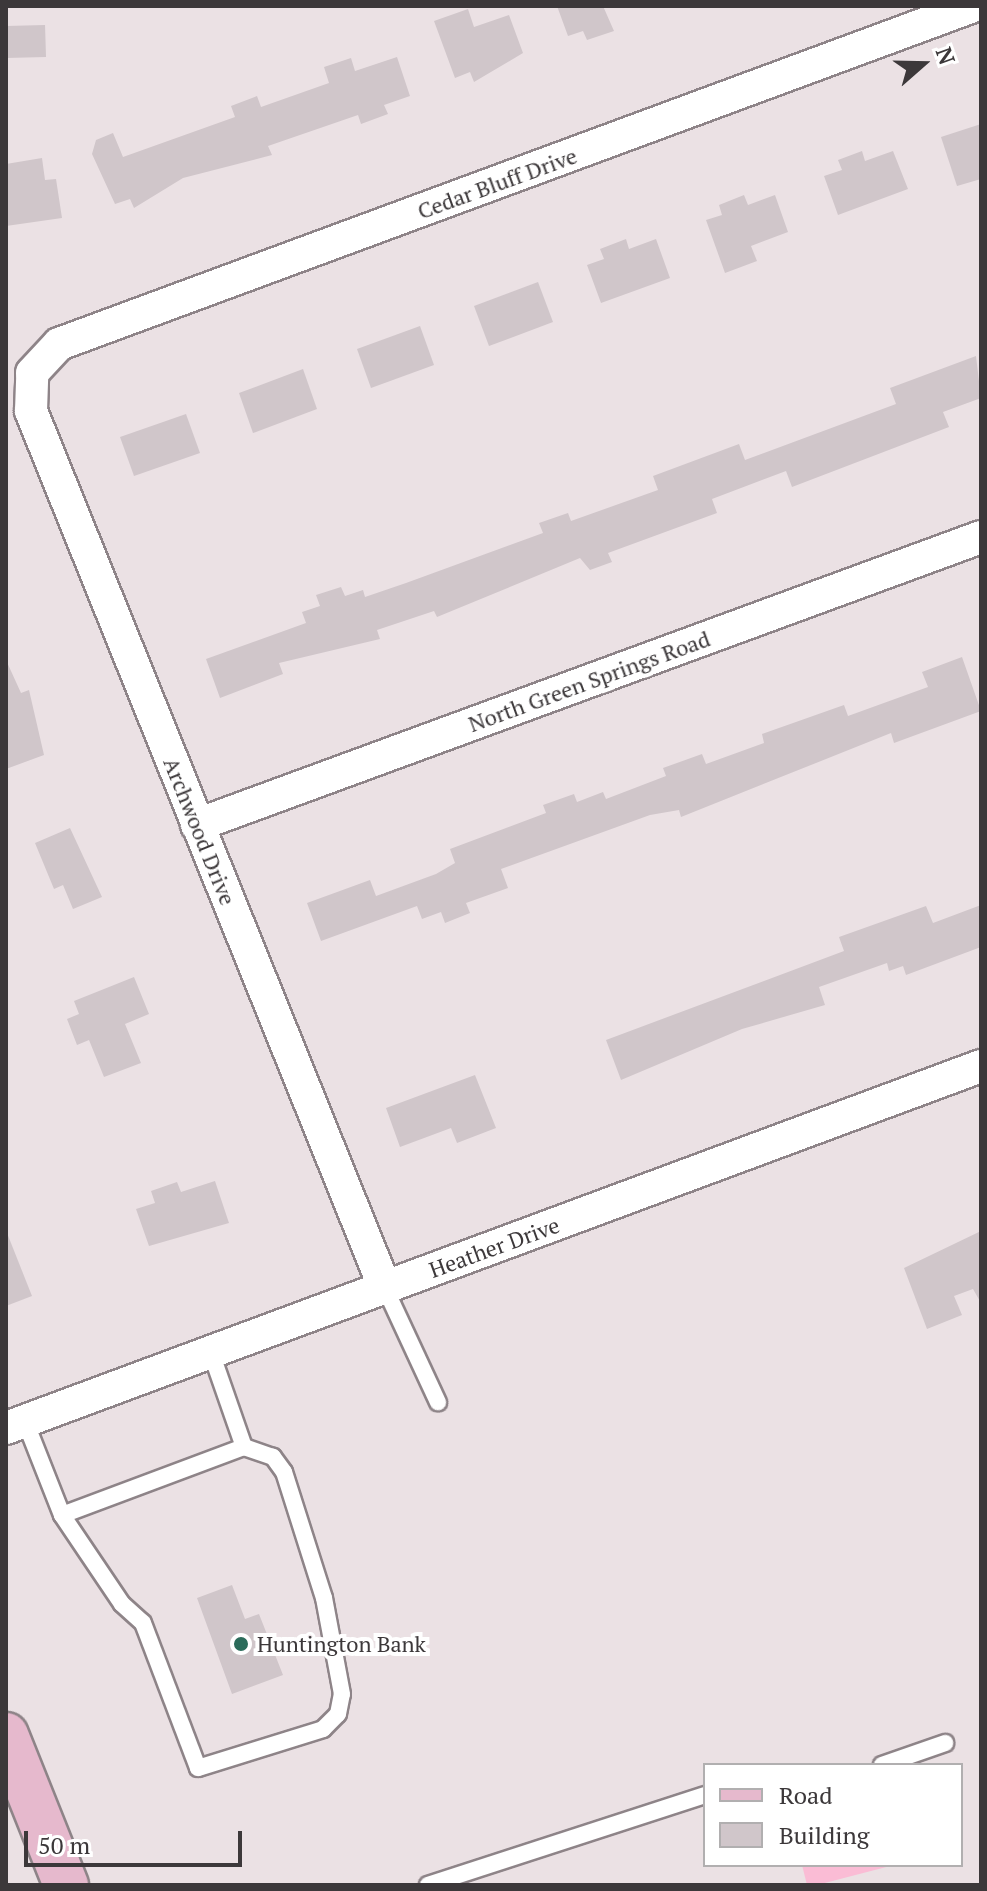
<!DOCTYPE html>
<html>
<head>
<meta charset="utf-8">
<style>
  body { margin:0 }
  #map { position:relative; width:987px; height:1891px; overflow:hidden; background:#ebe1e4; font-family:"PT Serif",serif }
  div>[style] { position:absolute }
  .green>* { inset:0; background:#fabcd5 }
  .building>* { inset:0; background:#d0c6ca }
  .roads { filter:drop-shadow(2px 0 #8e8488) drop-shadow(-2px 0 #8e8488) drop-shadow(0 2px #8e8488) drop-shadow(0 -2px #8e8488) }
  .service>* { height:16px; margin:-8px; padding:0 8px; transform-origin:8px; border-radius:8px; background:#fff }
  .minor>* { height:32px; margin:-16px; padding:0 16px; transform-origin:16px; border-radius:16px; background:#fff }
  .primary>* { height:44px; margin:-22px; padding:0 22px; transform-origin:22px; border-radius:22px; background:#e6b9cd }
  .dots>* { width:22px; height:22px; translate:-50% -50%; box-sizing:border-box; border:4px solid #fff; border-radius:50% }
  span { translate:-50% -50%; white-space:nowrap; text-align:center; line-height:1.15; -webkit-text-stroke:8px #fff; paint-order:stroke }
  .street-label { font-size:22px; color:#3c383a }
  .poi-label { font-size:22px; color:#3c383a }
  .left { translate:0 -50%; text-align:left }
  .frame { position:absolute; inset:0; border:8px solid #3c383a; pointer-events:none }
  .legend { position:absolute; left:703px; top:1763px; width:260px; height:104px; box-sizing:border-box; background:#fff; border:2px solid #b1afb0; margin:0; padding:10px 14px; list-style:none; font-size:24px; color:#3c383a }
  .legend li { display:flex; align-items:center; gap:16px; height:40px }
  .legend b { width:40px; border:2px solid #b1afb0 }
  .north { position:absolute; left:883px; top:24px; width:80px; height:80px; -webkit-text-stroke:6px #fff; paint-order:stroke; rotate:70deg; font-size:22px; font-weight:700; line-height:32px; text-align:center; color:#3c383a }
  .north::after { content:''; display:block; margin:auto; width:28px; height:36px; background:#3c383a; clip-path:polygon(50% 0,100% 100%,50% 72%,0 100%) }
  .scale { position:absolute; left:24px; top:1831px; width:218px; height:36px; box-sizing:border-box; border:4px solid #3c383a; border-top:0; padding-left:10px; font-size:24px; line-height:28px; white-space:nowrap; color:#3c383a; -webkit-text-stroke:6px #fff; paint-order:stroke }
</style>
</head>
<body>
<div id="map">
  <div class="green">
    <div style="clip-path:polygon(802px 1865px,894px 1865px,817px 1885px,807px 1885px)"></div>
  </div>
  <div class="building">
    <div style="clip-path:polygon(557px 6px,603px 6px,614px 31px,587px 40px,583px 31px,568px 36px)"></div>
    <div style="clip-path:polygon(468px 9px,474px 27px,509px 15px,523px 53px,474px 82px,470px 72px,455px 78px,434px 21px)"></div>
    <div style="clip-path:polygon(45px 25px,46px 57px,6px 58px,6px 26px)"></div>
    <div style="clip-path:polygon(397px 57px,410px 96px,384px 105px,388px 114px,361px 124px,358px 115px,268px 146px,272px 155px,183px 178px,134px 208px,130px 199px,115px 204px,92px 154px,96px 140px,113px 133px,123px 157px,235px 117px,231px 106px,257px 96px,261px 107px,329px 83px,324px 67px,351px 58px,355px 71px)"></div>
    <div style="clip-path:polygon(981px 124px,981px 179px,957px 186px,941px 137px)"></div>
    <div style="clip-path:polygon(862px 151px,865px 161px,893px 151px,908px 189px,838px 215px,824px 176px,842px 170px,838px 160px)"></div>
    <div style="clip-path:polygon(42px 158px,45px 180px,56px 179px,62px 218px,6px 226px,6px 164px)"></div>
    <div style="clip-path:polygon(744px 195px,748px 205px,775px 195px,788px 232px,751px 246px,757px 261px,725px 273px,706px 220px,722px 215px,719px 205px)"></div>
    <div style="clip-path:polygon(626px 239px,629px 249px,656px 239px,670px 278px,601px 303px,587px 265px,604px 259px,600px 249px)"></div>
    <div style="clip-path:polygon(538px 282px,553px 322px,489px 346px,474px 306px)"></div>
    <div style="clip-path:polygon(420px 326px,434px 365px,371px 388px,357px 349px)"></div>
    <div style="clip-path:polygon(976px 356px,981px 398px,943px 412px,949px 427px,792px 487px,786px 471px,712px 499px,717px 513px,608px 553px,612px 562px,590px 570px,580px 558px,437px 617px,434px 611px,377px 630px,380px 639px,279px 663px,283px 674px,220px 698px,206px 659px,306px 623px,302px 612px,320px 606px,316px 595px,341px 587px,345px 596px,363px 590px,365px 597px,406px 583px,543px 533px,539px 523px,568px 513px,571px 521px,658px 490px,653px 476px,739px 444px,745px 460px,896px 404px,890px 388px)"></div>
    <div style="clip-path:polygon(303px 369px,317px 409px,253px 433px,239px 393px)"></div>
    <div style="clip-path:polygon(186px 414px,200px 453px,134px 476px,120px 437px)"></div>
    <div style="clip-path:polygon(962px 657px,981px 711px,894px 743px,891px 733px,681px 817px,679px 810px,650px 815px,501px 869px,508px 888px,466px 903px,470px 913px,445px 923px,441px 912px,422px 919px,417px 906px,321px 941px,307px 903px,370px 880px,376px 896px,436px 874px,455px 863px,450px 849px,546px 813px,543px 805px,574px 794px,577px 802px,603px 792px,606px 799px,666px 776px,663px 768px,702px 754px,706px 764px,764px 743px,762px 734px,844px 705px,848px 716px,928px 687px,922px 672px)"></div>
    <div style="clip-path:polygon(6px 660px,21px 693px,29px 690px,44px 755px,6px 769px)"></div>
    <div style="clip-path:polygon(70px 828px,102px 897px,73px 909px,63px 885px,54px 889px,35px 843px)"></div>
    <div style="clip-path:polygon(981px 905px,981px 947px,906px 975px,903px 966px,889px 971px,887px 963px,819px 987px,825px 1005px,742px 1029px,621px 1080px,606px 1040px,844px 951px,839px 937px,926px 906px,933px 923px)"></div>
    <div style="clip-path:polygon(134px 977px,149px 1014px,125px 1024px,141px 1063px,104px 1077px,89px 1040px,77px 1045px,67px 1019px,79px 1014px,74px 1001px)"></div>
    <div style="clip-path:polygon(475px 1075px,496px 1128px,457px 1143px,451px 1128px,400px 1147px,386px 1108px)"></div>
    <div style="clip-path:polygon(215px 1181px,229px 1223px,149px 1246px,136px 1209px,155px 1203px,151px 1191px,177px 1182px,181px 1192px)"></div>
    <div style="clip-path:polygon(981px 1231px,981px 1303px,973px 1289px,954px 1296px,962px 1315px,927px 1329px,904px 1268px)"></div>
    <div style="clip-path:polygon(7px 1233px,32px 1296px,6px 1306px,6px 1234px)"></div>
    <div style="clip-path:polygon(232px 1585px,245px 1619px,259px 1614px,283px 1675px,232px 1694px,197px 1598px)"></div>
  </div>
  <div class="roads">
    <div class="service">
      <div style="left:385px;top:1288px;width:126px;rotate:65.1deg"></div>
      <div style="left:25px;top:1421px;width:101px;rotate:68.5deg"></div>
      <div style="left:62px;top:1515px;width:194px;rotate:-20.5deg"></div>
      <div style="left:244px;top:1447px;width:101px;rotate:-109.2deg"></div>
      <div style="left:62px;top:1515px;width:107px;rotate:56deg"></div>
      <div style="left:122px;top:1604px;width:28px;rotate:42deg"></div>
      <div style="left:143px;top:1623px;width:155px;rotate:69.2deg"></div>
      <div style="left:198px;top:1768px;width:131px;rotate:-17.3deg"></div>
      <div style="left:323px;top:1729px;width:21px;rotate:-45deg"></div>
      <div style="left:338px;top:1714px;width:20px;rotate:-79deg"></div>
      <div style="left:342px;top:1694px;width:98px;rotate:-100.6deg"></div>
      <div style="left:324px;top:1598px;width:132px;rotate:-107.6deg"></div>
      <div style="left:284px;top:1472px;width:19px;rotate:-126deg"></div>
      <div style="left:273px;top:1457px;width:31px;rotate:-161deg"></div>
      <div style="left:882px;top:1765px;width:67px;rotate:-19.2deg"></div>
      <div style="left:428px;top:1885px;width:291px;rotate:-18deg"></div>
    </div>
    <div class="minor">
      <div style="left:197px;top:825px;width:835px;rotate:-20.17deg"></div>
      <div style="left:385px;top:1288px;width:946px;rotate:-111.98deg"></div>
      <div style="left:31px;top:411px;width:38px;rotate:-88deg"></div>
      <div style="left:32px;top:373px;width:40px;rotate:-47deg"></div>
      <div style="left:59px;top:344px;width:974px;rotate:-20.29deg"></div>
      <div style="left:6px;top:1428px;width:1040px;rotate:-20.37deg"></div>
    </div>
    <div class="primary">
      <div style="left:6px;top:1735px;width:162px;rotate:68.2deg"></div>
    </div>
  </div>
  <div class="dots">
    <div style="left:241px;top:1644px;background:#2b6b5a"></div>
  </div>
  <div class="street-label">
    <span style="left:497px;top:183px;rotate:-20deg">Cedar Bluff Drive</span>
    <span style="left:589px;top:681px;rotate:-20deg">North Green Springs Road</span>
    <span style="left:200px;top:831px;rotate:68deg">Archwood Drive</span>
    <span style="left:494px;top:1247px;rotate:-20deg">Heather Drive</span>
  </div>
  <div class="poi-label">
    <span class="left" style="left:257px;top:1644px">Huntington Bank</span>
  </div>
  <div class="frame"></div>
  <ul class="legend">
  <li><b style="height:10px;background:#e6b9cd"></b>Road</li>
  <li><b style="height:22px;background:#d0c6ca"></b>Building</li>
  </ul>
  <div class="north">N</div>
  <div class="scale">50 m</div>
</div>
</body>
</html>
